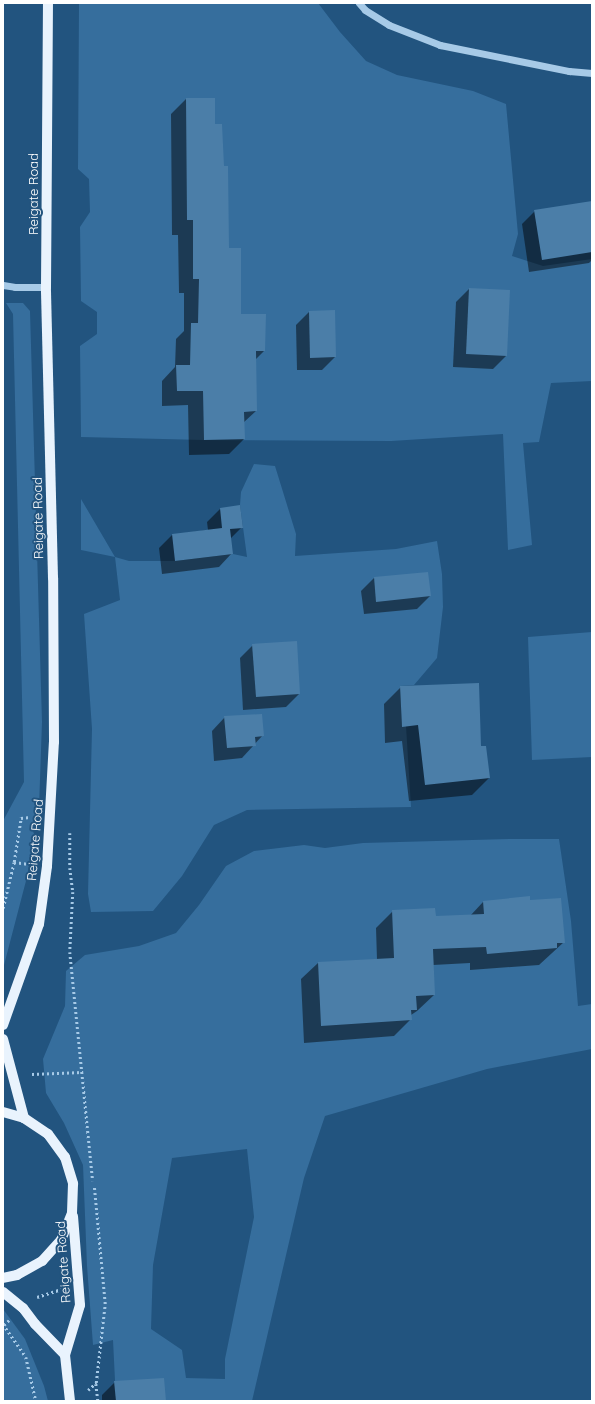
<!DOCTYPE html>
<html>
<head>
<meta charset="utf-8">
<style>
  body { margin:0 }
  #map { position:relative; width:595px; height:1404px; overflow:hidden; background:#22547f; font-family:Quicksand,sans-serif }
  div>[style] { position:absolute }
  .green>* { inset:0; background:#366e9d }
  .shadow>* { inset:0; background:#0007 }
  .building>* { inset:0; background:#4b7ea8 }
  .path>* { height:2.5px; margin-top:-1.25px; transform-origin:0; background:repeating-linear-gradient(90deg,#a7cae7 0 2px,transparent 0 5px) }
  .minor>* { height:7px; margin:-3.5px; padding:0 3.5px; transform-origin:3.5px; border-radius:3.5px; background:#a7cae7 }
  .major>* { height:10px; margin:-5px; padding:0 5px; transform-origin:5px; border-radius:5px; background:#e9f3fd }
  span { translate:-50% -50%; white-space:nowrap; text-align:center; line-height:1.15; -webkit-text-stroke:4px #22547f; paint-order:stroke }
  .street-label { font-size:13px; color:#fff }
  .frame { position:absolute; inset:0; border:4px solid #fff; pointer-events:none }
</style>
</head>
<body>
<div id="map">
  <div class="green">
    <div style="clip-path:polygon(79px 3px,318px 3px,340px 32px,366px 61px,397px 75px,473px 91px,506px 104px,518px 234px,512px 256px,543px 266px,592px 259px,592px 381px,551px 383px,539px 442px,523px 443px,532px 545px,508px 550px,503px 434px,391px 441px,204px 440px,81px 437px,80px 346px,97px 334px,97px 312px,81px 301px,80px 227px,90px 212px,89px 179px,78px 169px)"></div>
    <div style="clip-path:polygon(6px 303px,23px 303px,30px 311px,42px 722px,39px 808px,27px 877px,3px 969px,3px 821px,24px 782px,13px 314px)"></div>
    <div style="clip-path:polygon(254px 464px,275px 466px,296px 534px,295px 556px,396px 549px,437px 541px,442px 574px,443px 607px,437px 658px,414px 685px,400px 686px,402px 726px,406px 726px,411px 807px,247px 810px,214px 825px,182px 876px,153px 911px,91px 912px,88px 894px,92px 729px,84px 614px,120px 600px,115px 557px,81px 550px,81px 499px,115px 557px,129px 561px,175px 561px,233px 554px,247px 557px,240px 505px,241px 492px)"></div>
    <div style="clip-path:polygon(592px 632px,592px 757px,532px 760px,528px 637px)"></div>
    <div style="clip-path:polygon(evenodd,509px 839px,559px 839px,571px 921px,578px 1006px,592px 1004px,592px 1049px,487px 1069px,325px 1116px,304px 1178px,252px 1401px,116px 1401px,113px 1340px,93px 1345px,87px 1266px,83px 1165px,64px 1123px,46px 1093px,43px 1059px,65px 1006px,66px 971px,85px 955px,139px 946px,176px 933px,199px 905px,226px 866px,254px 851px,304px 845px,325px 848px,363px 843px,509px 839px,247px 1149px,254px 1217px,225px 1359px,225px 1379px,186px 1378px,182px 1350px,151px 1329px,153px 1265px,172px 1158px,247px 1149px)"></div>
    <div style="clip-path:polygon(3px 1309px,25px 1339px,44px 1386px,48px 1401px,3px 1401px)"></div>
  </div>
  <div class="shadow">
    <div style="clip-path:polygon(186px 99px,214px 125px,228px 249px,240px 315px,264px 351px,255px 360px,256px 411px,243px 423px,244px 439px,229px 454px,189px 455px,188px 405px,162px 406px,162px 381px,175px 367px,176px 339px,184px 331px,184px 293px,179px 293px,178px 235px,172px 235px,171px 114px)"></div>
    <div style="clip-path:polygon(592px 202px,592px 260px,589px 263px,529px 272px,522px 224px,535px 211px)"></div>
    <div style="clip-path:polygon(469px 289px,506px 356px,493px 369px,453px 367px,456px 302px)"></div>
    <div style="clip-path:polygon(309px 312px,335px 357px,322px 370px,297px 370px,296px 325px)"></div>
    <div style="clip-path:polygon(220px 509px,242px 527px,230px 539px,232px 553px,219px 567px,162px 574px,159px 548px,172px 535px,208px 530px,207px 522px)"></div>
    <div style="clip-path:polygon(374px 578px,430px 596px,417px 609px,364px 614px,361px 591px)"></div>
    <div style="clip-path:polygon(253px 645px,299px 694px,286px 707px,243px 710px,240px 658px)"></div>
    <div style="clip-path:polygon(401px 687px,480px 747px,489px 778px,472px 795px,409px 801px,402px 741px,385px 743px,384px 704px)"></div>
    <div style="clip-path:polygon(225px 717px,263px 735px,242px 758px,214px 761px,212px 731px)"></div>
    <div style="clip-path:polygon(529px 901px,564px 942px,539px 965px,470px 970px,470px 963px,433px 965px,434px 995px,417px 1011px,411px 1015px,411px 1019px,394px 1036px,304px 1043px,301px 979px,318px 963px,377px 960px,376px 928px,393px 911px,435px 917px,470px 916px,483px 902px)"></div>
    <div style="clip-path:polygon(115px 1382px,165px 1401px,102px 1401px,102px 1395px)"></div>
  </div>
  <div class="building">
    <div style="clip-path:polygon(186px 98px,215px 98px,215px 124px,222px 124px,224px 166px,228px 166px,229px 248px,241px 248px,241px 314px,266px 314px,265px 351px,256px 351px,257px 411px,244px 412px,245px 439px,204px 440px,203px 391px,177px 391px,176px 365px,190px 365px,191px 323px,198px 323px,199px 279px,193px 279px,193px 220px,187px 220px)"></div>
    <div style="clip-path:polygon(592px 201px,592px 252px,542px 260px,534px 210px)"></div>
    <div style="clip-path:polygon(469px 288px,510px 290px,507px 356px,466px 354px)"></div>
    <div style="clip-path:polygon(335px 310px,336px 357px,310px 358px,309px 311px)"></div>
    <div style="clip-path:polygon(240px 505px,243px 528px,230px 529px,233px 554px,175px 561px,172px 534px,222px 528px,220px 508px)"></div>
    <div style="clip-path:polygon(428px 572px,431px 596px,376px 602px,374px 577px)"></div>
    <div style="clip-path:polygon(297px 641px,300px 694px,256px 697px,252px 644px)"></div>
    <div style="clip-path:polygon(479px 683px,481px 746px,486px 746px,490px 778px,425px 785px,418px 725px,402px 727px,400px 686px)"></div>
    <div style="clip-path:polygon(262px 714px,264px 736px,255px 737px,256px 746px,227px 748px,224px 716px)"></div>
    <div style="clip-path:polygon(530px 896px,530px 900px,561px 898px,565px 943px,557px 943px,557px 948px,487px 954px,486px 947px,433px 949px,435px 995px,416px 996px,417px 1010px,411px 1010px,412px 1020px,321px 1026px,318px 962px,394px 958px,392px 910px,435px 908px,436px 916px,484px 914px,483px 901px)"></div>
    <div style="clip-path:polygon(164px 1378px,166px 1401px,116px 1401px,114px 1381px)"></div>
  </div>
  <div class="path">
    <div style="left:70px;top:833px;width:35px;rotate:90deg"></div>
    <div style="left:70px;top:868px;width:24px;rotate:83deg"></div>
    <div style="left:73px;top:892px;width:60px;rotate:92.9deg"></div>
    <div style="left:70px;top:952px;width:230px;rotate:84.3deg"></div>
    <div style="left:14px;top:862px;width:15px;rotate:8deg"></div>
    <div style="left:3px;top:908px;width:47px;rotate:-76.6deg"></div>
    <div style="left:14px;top:862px;width:45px;rotate:-81deg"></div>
    <div style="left:21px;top:818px;width:9px;rotate:-6deg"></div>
    <div style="left:32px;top:1074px;width:51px;rotate:-2.2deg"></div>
    <div style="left:37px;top:1297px;width:25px;rotate:-18deg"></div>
    <div style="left:3px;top:1324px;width:40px;rotate:55.1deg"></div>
    <div style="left:26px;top:1357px;width:45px;rotate:77.2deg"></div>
    <div style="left:4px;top:1325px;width:7px;rotate:-45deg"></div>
    <div style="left:96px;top:1384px;width:17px;rotate:83deg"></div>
    <div style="left:88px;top:1390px;width:11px;rotate:-41deg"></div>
    <div style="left:96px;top:1383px;width:80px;rotate:-83.5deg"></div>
    <div style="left:105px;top:1304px;width:119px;rotate:-95.3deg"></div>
  </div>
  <div class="minor">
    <div style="left:359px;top:3px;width:9px;rotate:49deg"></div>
    <div style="left:365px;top:10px;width:28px;rotate:32deg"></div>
    <div style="left:389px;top:25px;width:55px;rotate:21.4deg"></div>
    <div style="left:440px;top:45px;width:132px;rotate:11.4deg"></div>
    <div style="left:569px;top:71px;width:23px;rotate:5deg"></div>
    <div style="left:3px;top:285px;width:12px;rotate:9deg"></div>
    <div style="left:15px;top:287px;width:31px"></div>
  </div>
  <div class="major">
    <div style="left:3px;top:1025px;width:107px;rotate:-70.4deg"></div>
    <div style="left:39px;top:924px;width:59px;rotate:-82.1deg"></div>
    <div style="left:47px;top:866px;width:124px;rotate:-86.8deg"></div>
    <div style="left:54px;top:742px;width:164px;rotate:-90.3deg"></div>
    <div style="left:53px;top:578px;width:291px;rotate:-91.4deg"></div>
    <div style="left:46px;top:287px;width:284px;rotate:-89.6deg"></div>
    <div style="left:3px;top:1039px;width:82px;rotate:75.1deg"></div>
    <div style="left:3px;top:1112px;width:22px;rotate:16deg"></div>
    <div style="left:24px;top:1118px;width:29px;rotate:34deg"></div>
    <div style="left:48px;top:1134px;width:29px;rotate:54deg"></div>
    <div style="left:65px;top:1157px;width:28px;rotate:73deg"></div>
    <div style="left:73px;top:1184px;width:29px;rotate:92deg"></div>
    <div style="left:72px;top:1213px;width:29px;rotate:112deg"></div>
    <div style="left:61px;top:1240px;width:28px;rotate:132deg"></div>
    <div style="left:42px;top:1261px;width:29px;rotate:151deg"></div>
    <div style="left:17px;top:1275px;width:14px;rotate:168deg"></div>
    <div style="left:3px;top:1292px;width:26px;rotate:39deg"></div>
    <div style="left:23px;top:1308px;width:20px;rotate:53deg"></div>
    <div style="left:35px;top:1324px;width:43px;rotate:45.9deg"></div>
    <div style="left:70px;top:1401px;width:46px;rotate:-96.2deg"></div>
    <div style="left:65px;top:1355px;width:52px;rotate:-73.3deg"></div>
    <div style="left:80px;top:1305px;width:89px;rotate:-94.5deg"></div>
  </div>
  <div class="street-label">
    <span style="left:33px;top:194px;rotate:-90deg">Reigate Road</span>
    <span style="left:38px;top:518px;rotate:-91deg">Reigate Road</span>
    <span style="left:35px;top:840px;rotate:-85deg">Reigate Road</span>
    <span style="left:63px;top:1262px;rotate:-94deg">Reigate Road</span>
  </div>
  <div class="frame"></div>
</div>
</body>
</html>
